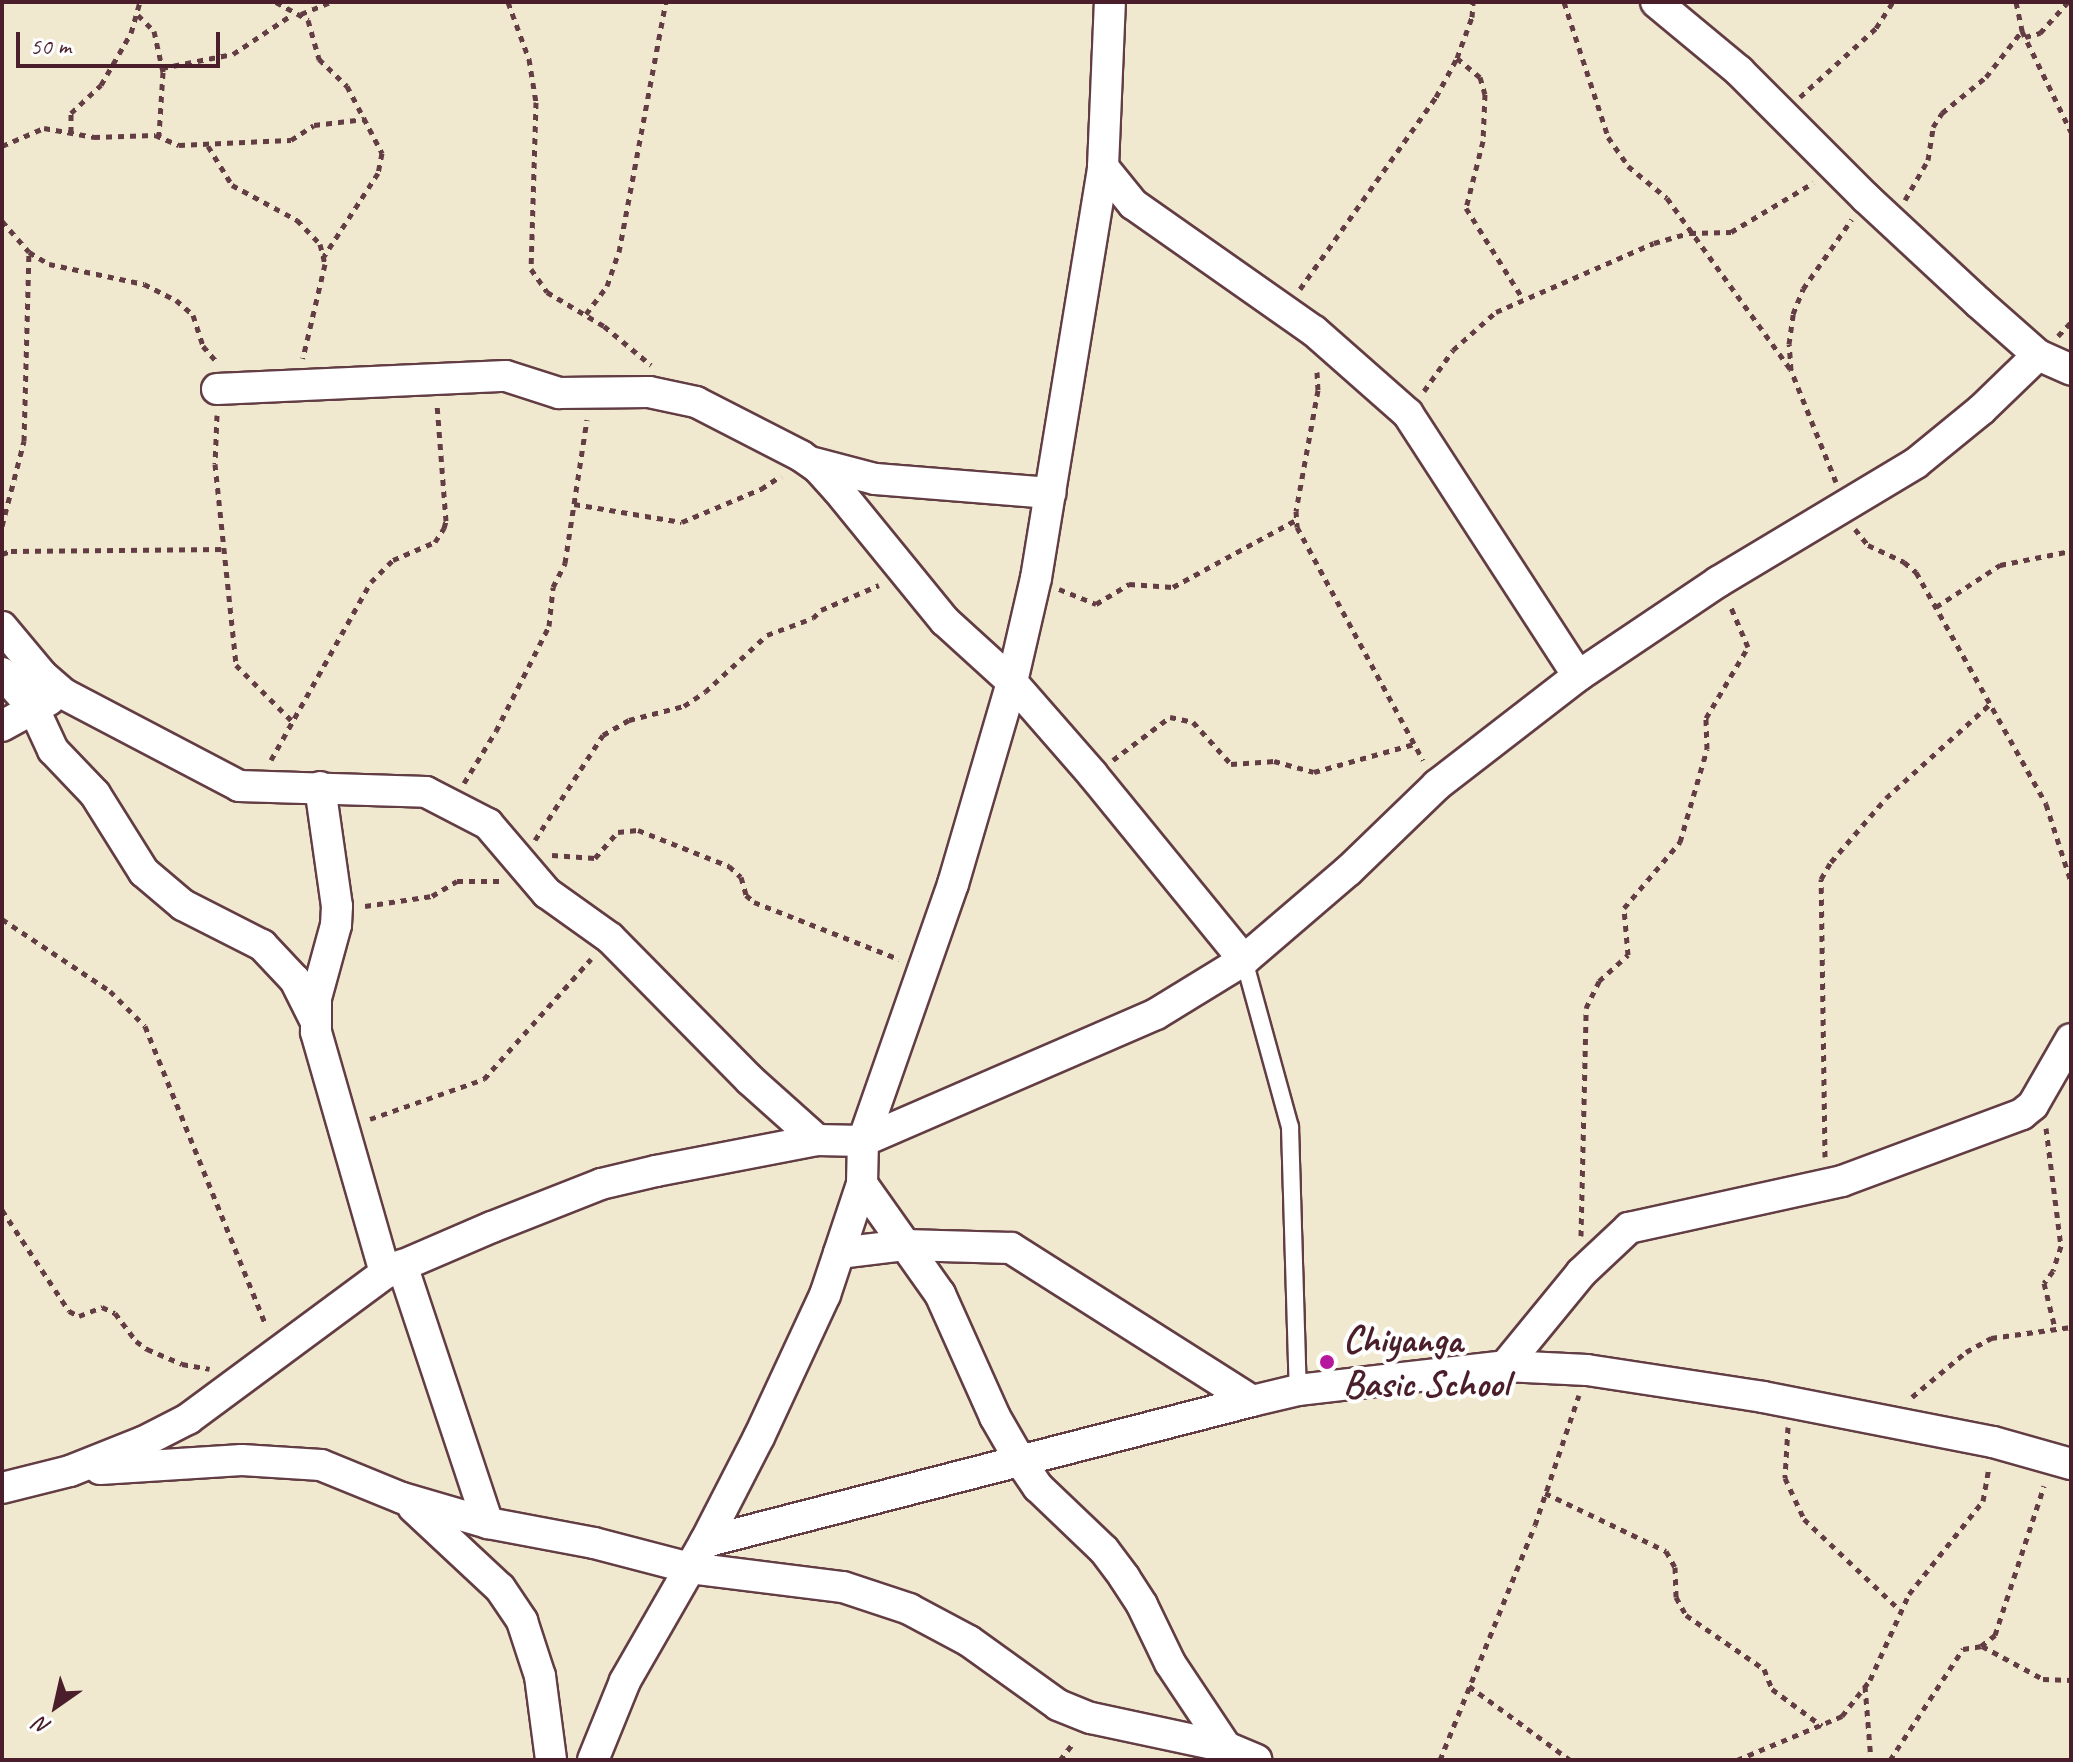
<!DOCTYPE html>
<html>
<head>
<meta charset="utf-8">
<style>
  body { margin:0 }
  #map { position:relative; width:2073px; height:1762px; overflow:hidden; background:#f0e9cf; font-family:Caveat,sans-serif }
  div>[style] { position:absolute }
  .path>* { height:5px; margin-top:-2.5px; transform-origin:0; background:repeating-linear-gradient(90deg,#633d44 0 6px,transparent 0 12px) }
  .roads { filter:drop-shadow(2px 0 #633d44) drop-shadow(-2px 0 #633d44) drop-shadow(0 2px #633d44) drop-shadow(0 -2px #633d44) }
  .lane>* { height:16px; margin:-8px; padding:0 8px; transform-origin:8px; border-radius:8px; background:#fff }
  .street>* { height:30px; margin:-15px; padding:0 15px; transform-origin:15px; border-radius:15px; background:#fff }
  .dots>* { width:22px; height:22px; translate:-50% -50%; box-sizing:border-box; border:4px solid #fff; border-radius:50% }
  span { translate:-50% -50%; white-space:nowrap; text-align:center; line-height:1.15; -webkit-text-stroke:8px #fff; paint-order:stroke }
  .poi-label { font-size:38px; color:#4a1f2b; font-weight:700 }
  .left { translate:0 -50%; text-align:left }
  .frame { position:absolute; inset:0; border:4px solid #4a1f2b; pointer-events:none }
  .north { position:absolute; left:16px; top:1666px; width:80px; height:80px; -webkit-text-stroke:6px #fff; paint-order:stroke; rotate:214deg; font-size:22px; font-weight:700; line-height:32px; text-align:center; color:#4a1f2b }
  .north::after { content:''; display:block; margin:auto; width:28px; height:36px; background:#4a1f2b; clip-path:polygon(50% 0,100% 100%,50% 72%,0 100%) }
  .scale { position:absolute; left:16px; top:32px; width:204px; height:36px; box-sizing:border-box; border:4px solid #4a1f2b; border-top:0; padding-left:10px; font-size:24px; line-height:28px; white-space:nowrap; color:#4a1f2b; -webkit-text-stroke:6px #fff; paint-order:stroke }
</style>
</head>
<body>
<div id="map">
  <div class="path">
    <div style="left:276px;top:2px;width:37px;rotate:29deg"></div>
    <div style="left:308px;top:20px;width:41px;rotate:74.2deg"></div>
    <div style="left:319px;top:59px;width:39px;rotate:44deg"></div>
    <div style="left:347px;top:86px;width:76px;rotate:62.4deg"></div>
    <div style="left:382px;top:153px;width:20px;rotate:101deg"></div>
    <div style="left:378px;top:173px;width:99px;rotate:123deg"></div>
    <div style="left:508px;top:2px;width:61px;rotate:69.8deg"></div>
    <div style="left:529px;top:59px;width:44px;rotate:80.8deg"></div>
    <div style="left:536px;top:102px;width:167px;rotate:91.7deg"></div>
    <div style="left:531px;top:269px;width:28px;rotate:55deg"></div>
    <div style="left:547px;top:292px;width:66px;rotate:30.8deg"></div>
    <div style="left:604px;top:326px;width:61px;rotate:39.7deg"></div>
    <div style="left:1564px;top:2px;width:142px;rotate:71.9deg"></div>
    <div style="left:1608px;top:137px;width:35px;rotate:55deg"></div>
    <div style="left:1628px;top:166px;width:50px;rotate:39.4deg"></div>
    <div style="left:1667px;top:198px;width:212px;rotate:54.2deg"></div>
    <div style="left:2016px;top:2px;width:30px;rotate:78deg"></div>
    <div style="left:2022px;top:31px;width:112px;rotate:64.1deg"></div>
    <div style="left:301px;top:14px;width:32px;rotate:-22deg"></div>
    <div style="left:138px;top:15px;width:23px;rotate:45deg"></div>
    <div style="left:154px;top:31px;width:42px;rotate:77.6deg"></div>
    <div style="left:163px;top:72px;width:64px;rotate:93.6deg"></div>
    <div style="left:2025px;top:37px;width:16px;rotate:-15deg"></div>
    <div style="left:2040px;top:33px;width:42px;rotate:-47.9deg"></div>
    <div style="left:1457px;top:58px;width:30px;rotate:40deg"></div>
    <div style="left:1480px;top:77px;width:18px;rotate:74deg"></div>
    <div style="left:1485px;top:94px;width:47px;rotate:92.4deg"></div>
    <div style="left:1483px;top:141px;width:69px;rotate:104.2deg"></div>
    <div style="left:1466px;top:208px;width:107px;rotate:57.9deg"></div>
    <div style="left:162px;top:68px;width:72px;rotate:-11.2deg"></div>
    <div style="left:233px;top:54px;width:72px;rotate:-33.7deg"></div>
    <div style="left:1800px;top:97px;width:103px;rotate:-42.2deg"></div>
    <div style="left:1876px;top:28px;width:31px;rotate:-57deg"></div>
    <div style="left:71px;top:132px;width:19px;rotate:-90deg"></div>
    <div style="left:71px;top:113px;width:41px;rotate:-43deg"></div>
    <div style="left:101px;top:85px;width:60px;rotate:-60deg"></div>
    <div style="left:131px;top:33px;width:32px;rotate:-74deg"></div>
    <div style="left:2px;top:146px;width:46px;rotate:-23.2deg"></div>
    <div style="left:44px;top:128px;width:51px;rotate:10.2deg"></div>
    <div style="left:94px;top:137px;width:61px;rotate:-1.9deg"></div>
    <div style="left:155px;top:135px;width:26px;rotate:23deg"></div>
    <div style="left:179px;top:145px;width:112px;rotate:-2.6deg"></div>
    <div style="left:291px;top:140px;width:27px;rotate:-33deg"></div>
    <div style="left:314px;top:125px;width:51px;rotate:-6.7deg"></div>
    <div style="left:208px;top:146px;width:46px;rotate:58.4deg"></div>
    <div style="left:232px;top:185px;width:74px;rotate:28.3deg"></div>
    <div style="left:297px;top:220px;width:33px;rotate:46deg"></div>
    <div style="left:320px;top:244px;width:21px;rotate:76deg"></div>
    <div style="left:325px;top:264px;width:97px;rotate:103.2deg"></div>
    <div style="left:1905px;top:200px;width:46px;rotate:-60.1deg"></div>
    <div style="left:1928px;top:160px;width:33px;rotate:-81deg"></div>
    <div style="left:1933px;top:127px;width:17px;rotate:-57deg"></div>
    <div style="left:1942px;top:113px;width:57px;rotate:-39.3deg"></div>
    <div style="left:1986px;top:77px;width:58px;rotate:-52deg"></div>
    <div style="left:2px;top:221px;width:41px;rotate:48.9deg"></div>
    <div style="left:29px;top:252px;width:23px;rotate:31deg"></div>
    <div style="left:49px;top:264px;width:97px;rotate:11.9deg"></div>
    <div style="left:144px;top:284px;width:36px;rotate:27deg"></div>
    <div style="left:176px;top:300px;width:23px;rotate:41deg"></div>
    <div style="left:193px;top:315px;width:33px;rotate:72deg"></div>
    <div style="left:203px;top:346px;width:21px;rotate:49deg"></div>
    <div style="left:1300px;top:289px;width:235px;rotate:-54.7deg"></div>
    <div style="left:1436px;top:97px;width:44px;rotate:-61.7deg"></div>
    <div style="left:1457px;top:58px;width:44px;rotate:-69.9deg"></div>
    <div style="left:1472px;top:17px;width:15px;rotate:-86deg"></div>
    <div style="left:586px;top:314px;width:35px;rotate:-53deg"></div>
    <div style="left:607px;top:286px;width:36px;rotate:-71deg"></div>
    <div style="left:619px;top:252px;width:254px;rotate:-79.4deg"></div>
    <div style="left:2058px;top:336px;width:19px;rotate:-47deg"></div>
    <div style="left:1317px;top:372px;width:18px;rotate:87deg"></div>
    <div style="left:1318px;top:390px;width:123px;rotate:100.3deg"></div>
    <div style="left:1296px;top:511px;width:16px;rotate:86deg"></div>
    <div style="left:1297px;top:527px;width:265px;rotate:61.6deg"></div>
    <div style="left:1424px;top:391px;width:50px;rotate:-54.7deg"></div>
    <div style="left:1453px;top:350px;width:57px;rotate:-41.5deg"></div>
    <div style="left:1496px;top:312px;width:172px;rotate:-23.6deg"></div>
    <div style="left:1654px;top:243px;width:37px;rotate:-16deg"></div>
    <div style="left:1690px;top:233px;width:41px;rotate:-1.4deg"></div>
    <div style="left:1731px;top:232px;width:96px;rotate:-30.9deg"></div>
    <div style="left:217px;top:415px;width:49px;rotate:92.3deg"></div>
    <div style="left:215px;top:464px;width:202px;rotate:84deg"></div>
    <div style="left:236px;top:665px;width:79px;rotate:45deg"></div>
    <div style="left:1836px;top:482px;width:121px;rotate:-111.9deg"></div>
    <div style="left:1791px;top:370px;width:26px;rotate:-94deg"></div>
    <div style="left:1789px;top:344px;width:30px;rotate:-82deg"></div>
    <div style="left:1793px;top:314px;width:27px;rotate:-68deg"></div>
    <div style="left:1803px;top:289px;width:85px;rotate:-55deg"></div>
    <div style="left:574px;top:504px;width:109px;rotate:9.5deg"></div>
    <div style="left:682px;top:522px;width:86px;rotate:-22.7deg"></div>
    <div style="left:761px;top:489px;width:24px;rotate:-33deg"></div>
    <div style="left:2px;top:526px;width:88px;rotate:-75.5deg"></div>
    <div style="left:24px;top:441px;width:188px;rotate:-88.5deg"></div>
    <div style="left:1855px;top:529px;width:21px;rotate:51deg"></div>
    <div style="left:1868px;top:545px;width:40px;rotate:25deg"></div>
    <div style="left:1904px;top:562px;width:16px;rotate:40deg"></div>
    <div style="left:1916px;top:572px;width:266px;rotate:60.7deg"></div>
    <div style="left:2046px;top:804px;width:82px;rotate:72.2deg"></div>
    <div style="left:2px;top:554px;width:9px;rotate:-18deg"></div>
    <div style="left:11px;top:551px;width:215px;rotate:-0.5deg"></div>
    <div style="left:1059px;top:589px;width:40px;rotate:22deg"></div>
    <div style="left:1096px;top:604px;width:39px;rotate:-31deg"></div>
    <div style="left:1129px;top:584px;width:44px;rotate:3.9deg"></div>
    <div style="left:1173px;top:587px;width:140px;rotate:-28.6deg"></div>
    <div style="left:1936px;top:607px;width:77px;rotate:-33.3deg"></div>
    <div style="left:2000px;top:565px;width:72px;rotate:-11.2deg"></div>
    <div style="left:271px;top:760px;width:204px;rotate:-60.7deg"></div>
    <div style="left:371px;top:582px;width:31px;rotate:-45deg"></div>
    <div style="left:393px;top:560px;width:46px;rotate:-23.2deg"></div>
    <div style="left:435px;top:542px;width:17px;rotate:-57deg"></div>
    <div style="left:444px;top:528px;width:7px;rotate:-74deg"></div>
    <div style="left:446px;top:521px;width:117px;rotate:-94.4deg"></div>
    <div style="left:1113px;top:760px;width:71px;rotate:-37deg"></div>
    <div style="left:1170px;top:717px;width:24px;rotate:12deg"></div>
    <div style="left:1193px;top:722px;width:57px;rotate:47.9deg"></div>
    <div style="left:1231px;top:764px;width:43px;rotate:-4deg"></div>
    <div style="left:1274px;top:761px;width:41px;rotate:15.4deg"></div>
    <div style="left:1314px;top:772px;width:104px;rotate:-15.6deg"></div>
    <div style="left:464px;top:783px;width:61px;rotate:-58.4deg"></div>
    <div style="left:496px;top:731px;width:118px;rotate:-63.2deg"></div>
    <div style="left:549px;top:626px;width:39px;rotate:-84deg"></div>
    <div style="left:553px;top:587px;width:27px;rotate:-63deg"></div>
    <div style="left:565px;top:563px;width:145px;rotate:-81.3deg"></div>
    <div style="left:535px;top:840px;width:125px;rotate:-57.1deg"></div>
    <div style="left:603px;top:735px;width:30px;rotate:-30deg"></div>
    <div style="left:629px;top:720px;width:57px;rotate:-14.3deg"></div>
    <div style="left:684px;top:706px;width:25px;rotate:-34deg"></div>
    <div style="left:705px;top:692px;width:84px;rotate:-42.6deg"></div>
    <div style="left:767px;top:635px;width:49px;rotate:-20.3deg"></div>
    <div style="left:813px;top:618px;width:11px;rotate:-45deg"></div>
    <div style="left:821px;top:610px;width:63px;rotate:-23.3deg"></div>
    <div style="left:552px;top:855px;width:43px;rotate:4deg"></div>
    <div style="left:595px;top:858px;width:35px;rotate:-49deg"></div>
    <div style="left:618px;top:832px;width:20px;rotate:-6deg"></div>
    <div style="left:638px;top:830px;width:98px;rotate:21.6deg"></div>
    <div style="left:729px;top:866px;width:16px;rotate:43deg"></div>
    <div style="left:741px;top:877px;width:19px;rotate:74deg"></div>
    <div style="left:746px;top:895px;width:11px;rotate:41deg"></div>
    <div style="left:754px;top:902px;width:156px;rotate:21.5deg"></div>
    <div style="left:365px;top:906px;width:68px;rotate:-8.5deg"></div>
    <div style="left:432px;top:896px;width:29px;rotate:-31deg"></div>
    <div style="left:457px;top:881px;width:45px"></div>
    <div style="left:2px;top:919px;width:130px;rotate:33.7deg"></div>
    <div style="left:110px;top:991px;width:49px;rotate:45deg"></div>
    <div style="left:145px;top:1026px;width:323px;rotate:68deg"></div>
    <div style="left:370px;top:1119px;width:121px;rotate:-19.3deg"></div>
    <div style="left:484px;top:1079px;width:161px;rotate:-48.3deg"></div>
    <div style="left:2046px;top:1128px;width:119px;rotate:82.8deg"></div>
    <div style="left:2061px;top:1246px;width:26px;rotate:108deg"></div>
    <div style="left:2053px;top:1271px;width:15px;rotate:127deg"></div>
    <div style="left:2044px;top:1283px;width:46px;rotate:76.3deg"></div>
    <div style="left:1825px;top:1157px;width:278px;rotate:-90.8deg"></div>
    <div style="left:1821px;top:879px;width:20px;rotate:-60deg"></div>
    <div style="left:1831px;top:862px;width:84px;rotate:-49.3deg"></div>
    <div style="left:1886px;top:798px;width:140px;rotate:-42.1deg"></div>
    <div style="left:2px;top:1210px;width:121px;rotate:56.4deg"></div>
    <div style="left:69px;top:1311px;width:11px;rotate:27deg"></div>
    <div style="left:79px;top:1316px;width:25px;rotate:-21deg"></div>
    <div style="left:102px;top:1307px;width:14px;rotate:25deg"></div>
    <div style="left:115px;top:1313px;width:35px;rotate:53deg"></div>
    <div style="left:136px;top:1341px;width:14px;rotate:36deg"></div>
    <div style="left:147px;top:1349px;width:38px;rotate:23deg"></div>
    <div style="left:182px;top:1364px;width:28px;rotate:10deg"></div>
    <div style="left:1581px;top:1236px;width:228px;rotate:-88.7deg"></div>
    <div style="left:1586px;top:1008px;width:30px;rotate:-64deg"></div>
    <div style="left:1599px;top:981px;width:39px;rotate:-42deg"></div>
    <div style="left:1628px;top:955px;width:47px;rotate:-94.9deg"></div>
    <div style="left:1624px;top:908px;width:87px;rotate:-49.7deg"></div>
    <div style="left:1680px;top:842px;width:97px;rotate:-73.8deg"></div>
    <div style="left:1707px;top:749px;width:31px;rotate:-92deg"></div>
    <div style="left:1706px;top:718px;width:82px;rotate:-59.4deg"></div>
    <div style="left:1748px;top:647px;width:46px;rotate:-113.2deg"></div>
    <div style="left:1912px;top:1397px;width:70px;rotate:-39.8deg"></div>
    <div style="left:1966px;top:1352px;width:29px;rotate:-29deg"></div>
    <div style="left:1991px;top:1338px;width:81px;rotate:-7.8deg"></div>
    <div style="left:1788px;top:1427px;width:51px;rotate:93.4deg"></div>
    <div style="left:1785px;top:1478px;width:45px;rotate:65.1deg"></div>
    <div style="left:1804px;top:1519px;width:134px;rotate:43.5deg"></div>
    <div style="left:1545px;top:1493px;width:134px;rotate:25.6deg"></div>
    <div style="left:1666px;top:1551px;width:18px;rotate:61deg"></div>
    <div style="left:1675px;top:1567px;width:30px;rotate:88deg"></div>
    <div style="left:1676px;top:1597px;width:21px;rotate:61deg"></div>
    <div style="left:1686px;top:1615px;width:95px;rotate:34.7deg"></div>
    <div style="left:1764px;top:1669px;width:22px;rotate:68deg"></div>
    <div style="left:1772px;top:1689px;width:62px;rotate:36.5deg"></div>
    <div style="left:1982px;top:1646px;width:69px;rotate:28.4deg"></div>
    <div style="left:2043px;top:1679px;width:28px;rotate:2deg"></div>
    <div style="left:1469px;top:1686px;width:125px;rotate:36.2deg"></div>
    <div style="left:1865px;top:1686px;width:74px;rotate:85.4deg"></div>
    <div style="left:1060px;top:1760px;width:23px;rotate:-52deg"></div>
    <div style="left:1440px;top:1760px;width:253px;rotate:-68deg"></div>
    <div style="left:1535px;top:1525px;width:137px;rotate:-71.3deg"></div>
    <div style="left:1737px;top:1760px;width:114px;rotate:-22.7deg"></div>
    <div style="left:1842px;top:1716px;width:46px;rotate:-52.1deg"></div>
    <div style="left:1870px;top:1680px;width:94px;rotate:-65.6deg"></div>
    <div style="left:1909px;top:1594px;width:119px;rotate:-51.5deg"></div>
    <div style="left:1983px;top:1501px;width:34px;rotate:-80deg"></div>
    <div style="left:1890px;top:1760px;width:133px;rotate:-56.7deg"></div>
    <div style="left:1963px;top:1649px;width:18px;rotate:-9deg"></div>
    <div style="left:1981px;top:1646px;width:18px;rotate:-38deg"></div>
    <div style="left:1995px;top:1635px;width:157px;rotate:-71.8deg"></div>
  </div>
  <div class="roads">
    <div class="lane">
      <div style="left:1244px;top:960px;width:173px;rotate:74.6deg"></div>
      <div style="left:1290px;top:1127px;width:263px;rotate:88.3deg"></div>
    </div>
    <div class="street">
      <div style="left:1656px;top:2px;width:108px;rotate:39.7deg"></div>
      <div style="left:1739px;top:71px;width:180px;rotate:45deg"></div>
      <div style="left:1866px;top:198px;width:154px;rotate:42.9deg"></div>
      <div style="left:1979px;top:303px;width:79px;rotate:41.4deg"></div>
      <div style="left:2038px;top:355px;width:36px;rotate:24deg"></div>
      <div style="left:1103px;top:167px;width:48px;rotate:51deg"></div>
      <div style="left:1133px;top:204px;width:221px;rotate:35.1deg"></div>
      <div style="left:1314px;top:331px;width:125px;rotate:41.4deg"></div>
      <div style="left:1408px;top:414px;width:312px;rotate:57deg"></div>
      <div style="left:217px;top:389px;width:289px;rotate:-2.6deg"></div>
      <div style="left:506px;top:376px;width:56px;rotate:17.8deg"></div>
      <div style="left:559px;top:393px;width:90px;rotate:-0.6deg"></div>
      <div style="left:649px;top:392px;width:48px;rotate:12deg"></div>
      <div style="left:696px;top:402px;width:118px;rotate:27.2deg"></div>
      <div style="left:801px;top:456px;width:21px;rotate:35deg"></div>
      <div style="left:818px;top:468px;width:30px;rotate:48deg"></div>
      <div style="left:838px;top:490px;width:169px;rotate:50.8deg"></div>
      <div style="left:945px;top:621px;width:91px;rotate:42.3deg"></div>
      <div style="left:1012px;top:682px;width:123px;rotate:48.9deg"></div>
      <div style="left:1093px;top:775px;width:239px;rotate:50.8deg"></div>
      <div style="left:814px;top:463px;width:63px;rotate:14.7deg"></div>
      <div style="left:875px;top:479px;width:176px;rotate:4.6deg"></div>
      <div style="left:2px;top:627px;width:62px;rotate:50.2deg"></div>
      <div style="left:42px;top:675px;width:29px;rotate:41deg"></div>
      <div style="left:64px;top:694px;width:198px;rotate:27.7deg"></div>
      <div style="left:239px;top:786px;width:187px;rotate:1.8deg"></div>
      <div style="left:426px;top:792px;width:70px;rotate:27.3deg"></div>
      <div style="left:488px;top:824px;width:91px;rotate:49.5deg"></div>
      <div style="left:547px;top:893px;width:77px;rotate:35.5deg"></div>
      <div style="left:610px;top:938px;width:199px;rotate:45.4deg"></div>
      <div style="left:750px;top:1080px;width:90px;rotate:41.8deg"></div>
      <div style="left:2px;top:673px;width:48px;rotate:48.4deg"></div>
      <div style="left:34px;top:709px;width:45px;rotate:65.1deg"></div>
      <div style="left:53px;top:750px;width:61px;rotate:46.3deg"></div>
      <div style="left:95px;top:794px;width:92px;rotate:57.9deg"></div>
      <div style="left:144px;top:872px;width:51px;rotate:40.2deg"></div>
      <div style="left:183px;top:905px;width:89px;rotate:26.9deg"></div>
      <div style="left:262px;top:945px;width:48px;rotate:46.7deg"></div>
      <div style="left:295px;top:980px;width:45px;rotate:63.4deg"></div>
      <div style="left:2px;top:726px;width:54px;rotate:-29deg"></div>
      <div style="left:320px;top:787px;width:120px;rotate:81.9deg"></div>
      <div style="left:337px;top:906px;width:19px;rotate:93deg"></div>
      <div style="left:336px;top:925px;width:76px;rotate:105.3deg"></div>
      <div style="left:316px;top:998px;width:34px;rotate:90deg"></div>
      <div style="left:316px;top:1032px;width:251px;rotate:74deg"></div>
      <div style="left:862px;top:1184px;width:135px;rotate:54.7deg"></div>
      <div style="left:940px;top:1294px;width:135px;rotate:65.9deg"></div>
      <div style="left:995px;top:1417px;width:52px;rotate:60deg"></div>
      <div style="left:1021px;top:1462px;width:30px;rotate:56deg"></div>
      <div style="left:1038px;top:1487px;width:91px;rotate:43.7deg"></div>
      <div style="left:1104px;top:1550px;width:34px;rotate:53deg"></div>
      <div style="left:1124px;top:1577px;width:33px;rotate:57deg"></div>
      <div style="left:1142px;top:1605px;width:64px;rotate:64.2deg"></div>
      <div style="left:1170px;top:1663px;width:101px;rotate:56.3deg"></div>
      <div style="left:839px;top:1253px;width:66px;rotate:-6.9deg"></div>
      <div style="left:905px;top:1245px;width:106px;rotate:1.6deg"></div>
      <div style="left:1011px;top:1248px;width:285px;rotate:32.4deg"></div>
      <div style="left:402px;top:1265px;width:272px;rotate:71.6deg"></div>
      <div style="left:1505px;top:1366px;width:120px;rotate:-50.7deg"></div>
      <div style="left:1581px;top:1273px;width:66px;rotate:-43.2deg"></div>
      <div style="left:1629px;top:1228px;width:218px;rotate:-12.4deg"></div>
      <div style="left:1842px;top:1181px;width:192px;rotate:-20.4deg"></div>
      <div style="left:2022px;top:1114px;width:14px;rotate:-39deg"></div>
      <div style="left:2033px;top:1105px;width:76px;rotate:-60.1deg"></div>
      <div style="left:100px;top:1469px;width:142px;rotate:-3.6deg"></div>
      <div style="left:242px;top:1460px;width:79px;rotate:3.6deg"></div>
      <div style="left:321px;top:1465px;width:87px;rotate:22.2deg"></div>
      <div style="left:402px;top:1498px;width:90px;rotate:16.2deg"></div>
      <div style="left:488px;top:1523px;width:108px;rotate:10.7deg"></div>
      <div style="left:594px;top:1543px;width:99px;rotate:14.6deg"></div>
      <div style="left:690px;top:1568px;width:154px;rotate:7.1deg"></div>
      <div style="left:843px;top:1587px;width:70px;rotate:18.4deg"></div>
      <div style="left:909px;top:1609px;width:68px;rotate:28.1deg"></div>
      <div style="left:969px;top:1641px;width:110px;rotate:35.7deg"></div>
      <div style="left:1058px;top:1705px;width:35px;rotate:22deg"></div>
      <div style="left:1091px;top:1718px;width:138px;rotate:12.1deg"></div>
      <div style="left:1226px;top:1747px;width:33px;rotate:23deg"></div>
      <div style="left:2px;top:1488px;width:70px;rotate:-14deg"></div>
      <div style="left:70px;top:1471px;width:79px;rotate:-21.7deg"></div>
      <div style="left:143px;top:1442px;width:51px;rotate:-27.1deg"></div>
      <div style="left:188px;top:1419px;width:245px;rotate:-36.5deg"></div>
      <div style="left:385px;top:1273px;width:116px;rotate:-23.3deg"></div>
      <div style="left:492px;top:1227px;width:117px;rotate:-21.5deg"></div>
      <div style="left:601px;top:1184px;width:57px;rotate:-13.3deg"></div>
      <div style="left:656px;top:1171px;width:164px;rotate:-10.9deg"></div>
      <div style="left:817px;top:1140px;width:46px;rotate:1.2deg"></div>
      <div style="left:863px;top:1141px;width:319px;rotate:-23.4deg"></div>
      <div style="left:1156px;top:1014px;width:103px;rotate:-31.5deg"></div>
      <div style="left:1244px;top:960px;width:137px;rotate:-40.6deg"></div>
      <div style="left:1348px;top:871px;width:124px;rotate:-44deg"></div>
      <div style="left:1437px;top:785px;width:178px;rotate:-37.7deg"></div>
      <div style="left:1578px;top:676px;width:169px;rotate:-33.9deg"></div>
      <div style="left:1718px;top:582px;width:231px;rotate:-31deg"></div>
      <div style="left:1916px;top:463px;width:84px;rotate:-39.2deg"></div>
      <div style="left:1981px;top:410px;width:79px;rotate:-44deg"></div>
      <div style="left:413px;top:1507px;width:119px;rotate:43deg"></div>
      <div style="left:500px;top:1588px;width:40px;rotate:56deg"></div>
      <div style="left:522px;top:1621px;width:58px;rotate:71.9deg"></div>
      <div style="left:540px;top:1676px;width:85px;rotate:82.5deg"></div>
      <div style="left:705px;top:1542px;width:565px;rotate:-14.45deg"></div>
      <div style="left:1252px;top:1401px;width:47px;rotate:-13.4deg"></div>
      <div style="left:1298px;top:1390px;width:208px;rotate:-6.6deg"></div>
      <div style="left:1505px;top:1366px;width:82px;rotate:2.8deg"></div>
      <div style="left:1587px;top:1370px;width:178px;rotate:8.7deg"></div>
      <div style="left:1763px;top:1397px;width:234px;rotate:11.1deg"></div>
      <div style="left:1993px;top:1442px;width:81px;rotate:15.8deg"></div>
      <div style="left:593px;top:1760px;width:85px;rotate:-67.9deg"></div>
      <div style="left:625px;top:1681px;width:160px;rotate:-60.1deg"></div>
      <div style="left:705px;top:1542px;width:118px;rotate:-62.8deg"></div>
      <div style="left:759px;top:1437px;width:157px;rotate:-65.1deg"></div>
      <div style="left:825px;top:1295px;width:117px;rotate:-71.6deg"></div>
      <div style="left:862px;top:1184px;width:43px;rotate:-88.7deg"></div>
      <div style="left:863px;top:1141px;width:272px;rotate:-70.7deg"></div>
      <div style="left:953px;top:884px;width:210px;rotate:-73.7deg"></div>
      <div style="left:1012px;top:682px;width:107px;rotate:-77deg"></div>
      <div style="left:1036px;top:578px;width:416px;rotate:-80.7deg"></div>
      <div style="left:1103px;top:167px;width:165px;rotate:-87.6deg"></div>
    </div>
  </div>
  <div class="dots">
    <div style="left:1327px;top:1362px;background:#b5179e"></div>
  </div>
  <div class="poi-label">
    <span class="left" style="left:1343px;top:1362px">Chiyanga<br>Basic School</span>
  </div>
  <div class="frame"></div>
  <div class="north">N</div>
  <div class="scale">50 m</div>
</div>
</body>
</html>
